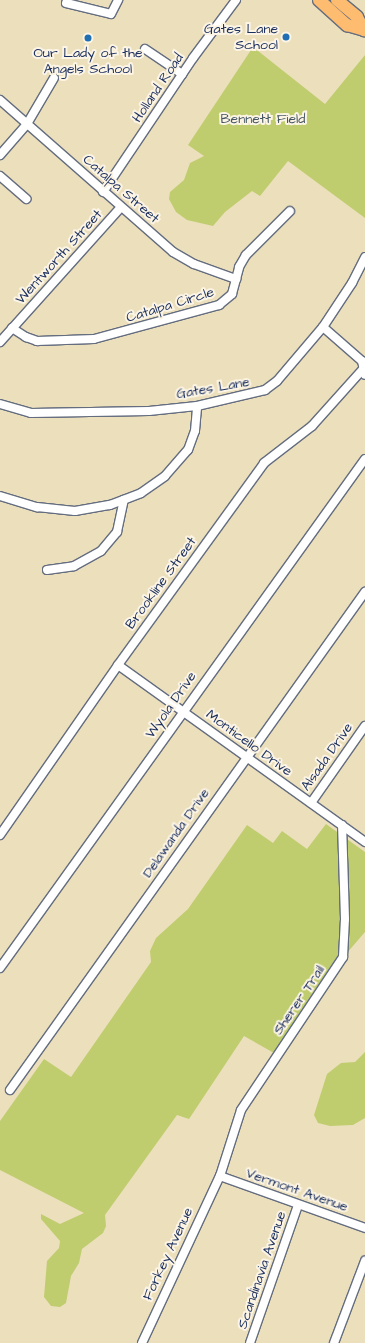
<!DOCTYPE html>
<html>
<head>
<meta charset="utf-8">
<style>
  body { margin:0 }
  #map { position:relative; width:365px; height:1343px; overflow:hidden; background:#ecdfbc; font-family:"Architects Daughter",sans-serif }
  div>[style] { position:absolute }
  .green>* { inset:0; background:#bfcd6f }
  .roads { filter:drop-shadow(1px 0 #646d7f) drop-shadow(-1px 0 #646d7f) drop-shadow(0 1px #646d7f) drop-shadow(0 -1px #646d7f) }
  .minor>* { height:8px; margin:-4px; padding:0 4px; transform-origin:4px; border-radius:4px; background:#fff }
  .highway>* { height:12px; margin:-6px; padding:0 6px; transform-origin:6px; border-radius:6px; background:#fdbc6f }
  .dots>* { width:11px; height:11px; translate:-50% -50%; box-sizing:border-box; border:2px solid #fcf5e5; border-radius:50% }
  span { translate:-50% -50%; white-space:nowrap; text-align:center; line-height:1.15; -webkit-text-stroke:4px #fcf5e5; paint-order:stroke }
  .poi-label { font-size:14px; color:#1b2f5e }
  .right { translate:-100% -50%; text-align:right }
  .street-label { font-size:14px; color:#1b2f5e }
  .park-label { font-size:14px; color:#445662 }
</style>
</head>
<body>
<div id="map">
  <div class="green">
    <div style="clip-path:polygon(253px 47px,325px 104px,365px 55px,365px 218px,288px 161px,260px 196px,252px 191px,225px 212px,213px 226px,187px 220px,176px 212px,169px 199px,170px 192px,184px 180px,190px 163px,204px 156px,188px 145px)"></div>
    <div style="clip-path:polygon(326px 824px,365px 852px,365px 932px,321px 983px,274px 1053px,244px 1036px,189px 1119px,177px 1115px,105px 1215px,106px 1226px,103px 1233px,82px 1249px,79px 1263px,71px 1276px,66px 1303px,60px 1307px,51px 1306px,44px 1297px,47px 1261px,59px 1248px,60px 1241px,41px 1219px,41px 1214px,60px 1224px,84px 1213px,0 1170px,0 1121px,44px 1059px,71px 1077px,151px 962px,150px 951px,156px 938px,188px 909px,247px 825px,273px 843px,282px 831px,307px 849px)"></div>
    <div style="clip-path:polygon(365px 1052px,365px 1118px,353px 1125px,330px 1126px,318px 1123px,314px 1115px,327px 1074px,341px 1063px,355px 1062px)"></div>
  </div>
  <div class="roads">
    <div class="minor">
      <div style="left:66px;top:3px;width:46px;rotate:13.7deg"></div>
      <div style="left:111px;top:14px;width:16px;rotate:-63deg"></div>
      <div style="left:145px;top:49px;width:45px;rotate:34deg"></div>
      <div style="left:0;top:100px;width:230px;rotate:41.3deg"></div>
      <div style="left:173px;top:252px;width:24px;rotate:30deg"></div>
      <div style="left:194px;top:264px;width:45px;rotate:19.7deg"></div>
      <div style="left:0;top:155px;width:41px;rotate:-48.9deg"></div>
      <div style="left:27px;top:124px;width:53px;rotate:-59.6deg"></div>
      <div style="left:0;top:176px;width:35px;rotate:41deg"></div>
      <div style="left:103px;top:192px;width:161px;rotate:-56.1deg"></div>
      <div style="left:193px;top:58px;width:72px;rotate:-53.4deg"></div>
      <div style="left:323px;top:327px;width:52px;rotate:41.1deg"></div>
      <div style="left:362px;top:361px;width:14px;rotate:78deg"></div>
      <div style="left:12px;top:328px;width:17px;rotate:33deg"></div>
      <div style="left:26px;top:337px;width:12px;rotate:20deg"></div>
      <div style="left:37px;top:341px;width:57px;rotate:-2deg"></div>
      <div style="left:94px;top:339px;width:130px;rotate:-15.2deg"></div>
      <div style="left:219px;top:305px;width:17px;rotate:-40deg"></div>
      <div style="left:232px;top:294px;width:28px;rotate:-75deg"></div>
      <div style="left:239px;top:267px;width:14px;rotate:-60deg"></div>
      <div style="left:246px;top:255px;width:62px;rotate:-45deg"></div>
      <div style="left:0;top:342px;width:181px;rotate:-48.1deg"></div>
      <div style="left:0;top:404px;width:32px;rotate:16deg"></div>
      <div style="left:31px;top:413px;width:118px;rotate:-1deg"></div>
      <div style="left:149px;top:411px;width:48px;rotate:-5.9deg"></div>
      <div style="left:197px;top:406px;width:70px;rotate:-13.2deg"></div>
      <div style="left:265px;top:390px;width:15px;rotate:-37deg"></div>
      <div style="left:277px;top:381px;width:71px;rotate:-49.6deg"></div>
      <div style="left:323px;top:327px;width:53px;rotate:-56.6deg"></div>
      <div style="left:352px;top:283px;width:29px;rotate:-63deg"></div>
      <div style="left:0;top:496px;width:39px;rotate:17deg"></div>
      <div style="left:37px;top:507px;width:38px;rotate:6deg"></div>
      <div style="left:75px;top:511px;width:36px;rotate:-10deg"></div>
      <div style="left:110px;top:505px;width:33px;rotate:-21deg"></div>
      <div style="left:141px;top:493px;width:29px;rotate:-35deg"></div>
      <div style="left:165px;top:476px;width:35px;rotate:-49deg"></div>
      <div style="left:188px;top:450px;width:20px;rotate:-70deg"></div>
      <div style="left:195px;top:431px;width:25px;rotate:-85deg"></div>
      <div style="left:47px;top:570px;width:27px;rotate:-8deg"></div>
      <div style="left:74px;top:566px;width:31px;rotate:-29deg"></div>
      <div style="left:101px;top:551px;width:25px;rotate:-50deg"></div>
      <div style="left:117px;top:532px;width:33px;rotate:-78deg"></div>
      <div style="left:118px;top:665px;width:304px;rotate:35.6deg"></div>
      <div style="left:311px;top:803px;width:94px;rotate:-55deg"></div>
      <div style="left:0;top:835px;width:207px;rotate:-55.2deg"></div>
      <div style="left:118px;top:665px;width:249px;rotate:-54.1deg"></div>
      <div style="left:264px;top:463px;width:61px;rotate:-37.6deg"></div>
      <div style="left:312px;top:426px;width:79px;rotate:-48.1deg"></div>
      <div style="left:0;top:968px;width:626px;rotate:-54.36deg"></div>
      <div style="left:10px;top:1090px;width:612px;rotate:-54.52deg"></div>
      <div style="left:220px;top:1176px;width:154px;rotate:19.7deg"></div>
      <div style="left:142px;top:1343px;width:184px;rotate:-65deg"></div>
      <div style="left:220px;top:1176px;width:69px;rotate:-72.3deg"></div>
      <div style="left:241px;top:1110px;width:184px;rotate:-56.3deg"></div>
      <div style="left:343px;top:957px;width:38px;rotate:-87deg"></div>
      <div style="left:345px;top:919px;width:94px;rotate:-91.8deg"></div>
      <div style="left:250px;top:1343px;width:146px;rotate:-70.8deg"></div>
      <div style="left:334px;top:1343px;width:88px;rotate:-69.3deg"></div>
    </div>
    <div class="highway">
      <div style="left:319px;top:0;width:38px;rotate:42deg"></div>
      <div style="left:347px;top:25px;width:19px;rotate:16deg"></div>
      <div style="left:337px;top:0;width:26px;rotate:40deg"></div>
      <div style="left:357px;top:17px;width:15px;rotate:62deg"></div>
    </div>
  </div>
  <div class="dots">
    <div style="left:286px;top:37px;background:#1f6fb2"></div>
    <div style="left:88px;top:38px;background:#1f6fb2"></div>
  </div>
  <div class="poi-label">
    <span class="right" style="left:278px;top:37px">Gates Lane<br>School</span>
    <span style="left:88px;top:61px">Our Lady of the<br>Angels School</span>
  </div>
  <div class="street-label">
    <span style="left:158px;top:88px;rotate:-56deg">Holland Road</span>
    <span style="left:121px;top:189px;rotate:41deg">Catalpa Street</span>
    <span style="left:59px;top:257px;rotate:-48deg">Wentworth Street</span>
    <span style="left:170px;top:305px;rotate:-17deg">Catalpa Circle</span>
    <span style="left:213px;top:388px;rotate:-10deg">Gates Lane</span>
    <span style="left:161px;top:583px;rotate:-54deg">Brookline Street</span>
    <span style="left:171px;top:705px;rotate:-55deg">Wyola Drive</span>
    <span style="left:249px;top:743px;rotate:36deg">Monticello Drive</span>
    <span style="left:327px;top:757px;rotate:-55deg">Alsada Drive</span>
    <span style="left:176px;top:833px;rotate:-55deg">Delawanda Drive</span>
    <span style="left:299px;top:1000px;rotate:-56deg">Sherer Trail</span>
    <span style="left:297px;top:1190px;rotate:19deg">Vermont Avenue</span>
    <span style="left:168px;top:1254px;rotate:-65deg">Forkey Avenue</span>
    <span style="left:262px;top:1270px;rotate:-71deg">Scandinavia Avenue</span>
  </div>
  <div class="park-label">
    <span style="left:263px;top:119px">Bennett Field</span>
  </div>
</div>
</body>
</html>
